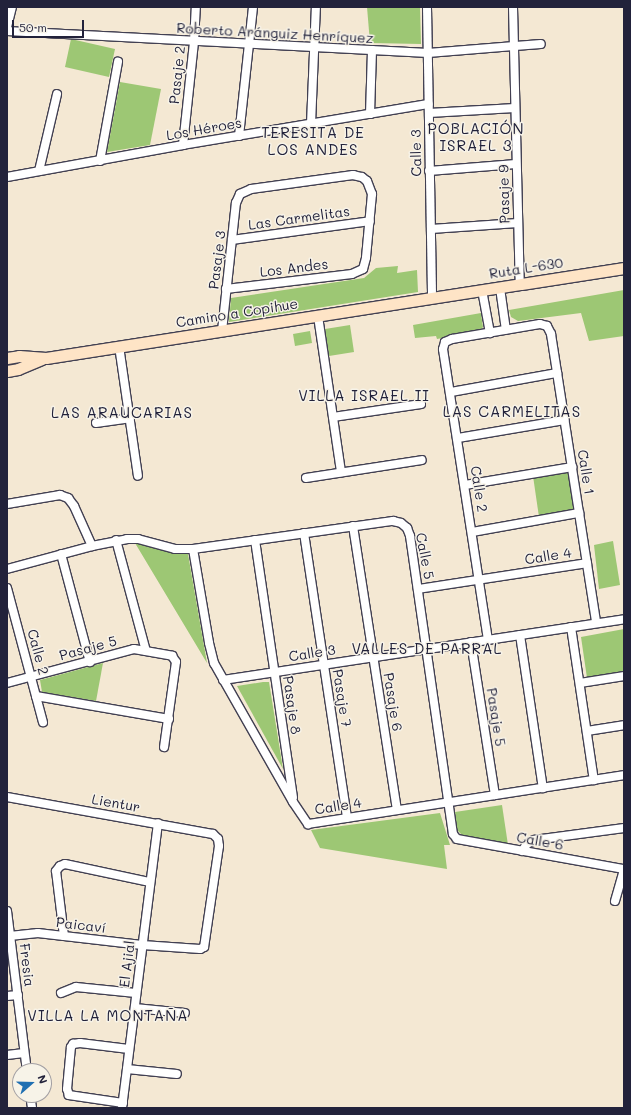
<!DOCTYPE html>
<html>
<head>
<meta charset="utf-8">
<style>
  body { margin:0 }
  #map { position:relative; width:631px; height:1115px; overflow:hidden; background:#f4e8d3; font-family:Mali,sans-serif }
  div>[style] { position:absolute }
  .green>* { inset:0; background:#9dc774 }
  .roads { filter:drop-shadow(1px 0 #424052) drop-shadow(-1px 0 #424052) drop-shadow(0 1px #424052) drop-shadow(0 -1px #424052) }
  .street>* { height:8px; margin:-4px; padding:0 4px; transform-origin:4px; border-radius:4px; background:#fff }
  .secondary>* { height:11px; margin:-5.5px; padding:0 5.5px; transform-origin:5.5px; border-radius:5.5px; background:#fee4c6 }
  span { translate:-50% -50%; white-space:nowrap; text-align:center; line-height:1.15; -webkit-text-stroke:3px #f7f3e8; paint-order:stroke }
  .street-label { font-size:14px; color:#22223b }
  .neighbourhood-label { font-size:15px; color:#22223b; letter-spacing:1px }
  .frame { position:absolute; inset:0; border:8px solid #22223b; pointer-events:none }
  .north { position:absolute; left:12px; top:1063px; width:40px; height:40px; box-sizing:border-box; background:#f7f3e8; border:1px solid #a29fa3; border-radius:50%; rotate:70deg; font-size:11px; font-weight:700; line-height:16px; text-align:center; color:#22223b }
  .north::after { content:''; display:block; margin:auto; width:14px; height:18px; background:#1f6fb2; clip-path:polygon(50% 0,100% 100%,50% 72%,0 100%) }
  .scale { position:absolute; left:12px; top:20px; width:72px; height:18px; box-sizing:border-box; border:2px solid #22223b; border-top:0; padding-left:5px; font-size:12px; line-height:14px; white-space:nowrap; color:#22223b; -webkit-text-stroke:3px #f7f3e8; paint-order:stroke }
</style>
</head>
<body>
<div id="map">
  <div class="green">
    <div style="clip-path:polygon(367px 7px,420px 7px,421px 44px,370px 43px)"></div>
    <div style="clip-path:polygon(71px 39px,115px 49px,109px 77px,65px 67px)"></div>
    <div style="clip-path:polygon(120px 82px,161px 89px,150px 145px,107px 152px)"></div>
    <div style="clip-path:polygon(398px 266px,397px 273px,417px 270px,418px 292px,229px 322px,231px 298px,364px 278px,376px 268px)"></div>
    <div style="clip-path:polygon(624px 290px,624px 336px,589px 341px,581px 313px,518px 321px,511px 317px,509px 310px)"></div>
    <div style="clip-path:polygon(481px 313px,483px 327px,480px 331px,437px 339px,436px 336px,415px 338px,413px 325px)"></div>
    <div style="clip-path:polygon(350px 325px,354px 352px,329px 356px,325px 329px)"></div>
    <div style="clip-path:polygon(310px 331px,312px 343px,295px 346px,293px 334px)"></div>
    <div style="clip-path:polygon(569px 470px,576px 511px,539px 517px,533px 476px)"></div>
    <div style="clip-path:polygon(613px 541px,620px 585px,599px 589px,594px 545px)"></div>
    <div style="clip-path:polygon(135px 543px,175px 554px,188px 554px,207px 663px)"></div>
    <div style="clip-path:polygon(624px 629px,624px 672px,587px 678px,581px 637px)"></div>
    <div style="clip-path:polygon(103px 663px,96px 701px,42px 692px,40px 680px)"></div>
    <div style="clip-path:polygon(263px 682px,269px 682px,283px 769px,237px 686px)"></div>
    <div style="clip-path:polygon(502px 805px,508px 845px,462px 835px,457px 830px,455px 812px)"></div>
    <div style="clip-path:polygon(440px 813px,450px 845px,444px 845px,447px 869px,320px 848px,311px 830px)"></div>
  </div>
  <div class="roads">
    <div class="street">
      <div style="left:427px;top:7px;width:291px;rotate:89deg"></div>
      <div style="left:513px;top:7px;width:278px;rotate:88.6deg"></div>
      <div style="left:7px;top:27px;width:21px;rotate:-76deg"></div>
      <div style="left:7px;top:31px;width:422px;rotate:3deg"></div>
      <div style="left:428px;top:53px;width:113px;rotate:-4.6deg"></div>
      <div style="left:429px;top:113px;width:86px;rotate:-3.3deg"></div>
      <div style="left:370px;top:114px;width:64px;rotate:-88.2deg"></div>
      <div style="left:311px;top:124px;width:117px;rotate:-87.6deg"></div>
      <div style="left:239px;top:136px;width:130px;rotate:-83.8deg"></div>
      <div style="left:183px;top:145px;width:104px;rotate:-83.9deg"></div>
      <div style="left:194px;top:42px;width:35px;rotate:-87deg"></div>
      <div style="left:100px;top:161px;width:101px;rotate:-79.7deg"></div>
      <div style="left:39px;top:171px;width:79px;rotate:-76.8deg"></div>
      <div style="left:429px;top:171px;width:87px;rotate:-4.6deg"></div>
      <div style="left:7px;top:177px;width:179px;rotate:-10.3deg"></div>
      <div style="left:183px;top:145px;width:249px;rotate:-9.5deg"></div>
      <div style="left:431px;top:229px;width:87px;rotate:-3.9deg"></div>
      <div style="left:232px;top:240px;width:139px;rotate:-7.8deg"></div>
      <div style="left:500px;top:288px;width:42px;rotate:81.9deg"></div>
      <div style="left:482px;top:290px;width:44px;rotate:79.5deg"></div>
      <div style="left:318px;top:316px;width:158px;rotate:81.6deg"></div>
      <div style="left:222px;top:331px;width:129px;rotate:-83.8deg"></div>
      <div style="left:236px;top:203px;width:10px;rotate:-66deg"></div>
      <div style="left:240px;top:194px;width:12px;rotate:-24deg"></div>
      <div style="left:251px;top:189px;width:103px;rotate:-7.8deg"></div>
      <div style="left:353px;top:175px;width:9px;rotate:13deg"></div>
      <div style="left:362px;top:177px;width:6px;rotate:39deg"></div>
      <div style="left:367px;top:181px;width:14px;rotate:69deg"></div>
      <div style="left:372px;top:194px;width:64px;rotate:95.4deg"></div>
      <div style="left:366px;top:258px;width:11px;rotate:105deg"></div>
      <div style="left:363px;top:269px;width:12px;rotate:156deg"></div>
      <div style="left:352px;top:274px;width:127px;rotate:173.2deg"></div>
      <div style="left:119px;top:346px;width:131px;rotate:81.7deg"></div>
      <div style="left:451px;top:392px;width:108px;rotate:-10.2deg"></div>
      <div style="left:333px;top:417px;width:89px;rotate:-8.4deg"></div>
      <div style="left:96px;top:423px;width:34px;rotate:-8deg"></div>
      <div style="left:458px;top:438px;width:108px;rotate:-9.6deg"></div>
      <div style="left:306px;top:478px;width:117px;rotate:-8.8deg"></div>
      <div style="left:465px;top:485px;width:109px;rotate:-9.5deg"></div>
      <div style="left:7px;top:504px;width:54px;rotate:-9.6deg"></div>
      <div style="left:60px;top:495px;width:9px;rotate:21deg"></div>
      <div style="left:68px;top:498px;width:10px;rotate:53deg"></div>
      <div style="left:74px;top:506px;width:44px;rotate:65.8deg"></div>
      <div style="left:353px;top:526px;width:287px;rotate:81.2deg"></div>
      <div style="left:472px;top:532px;width:109px;rotate:-10.1deg"></div>
      <div style="left:304px;top:533px;width:288px;rotate:81.4deg"></div>
      <div style="left:116px;top:540px;width:115px;rotate:74.9deg"></div>
      <div style="left:255px;top:540px;width:260px;rotate:81.6deg"></div>
      <div style="left:193px;top:549px;width:95px;rotate:80.3deg"></div>
      <div style="left:209px;top:643px;width:21px;rotate:76deg"></div>
      <div style="left:214px;top:663px;width:160px;rotate:60.4deg"></div>
      <div style="left:293px;top:802px;width:27px;rotate:56deg"></div>
      <div style="left:308px;top:824px;width:320px;rotate:-8.8deg"></div>
      <div style="left:61px;top:554px;width:112px;rotate:75deg"></div>
      <div style="left:7px;top:569px;width:88px;rotate:-15.1deg"></div>
      <div style="left:92px;top:546px;width:36px;rotate:-11deg"></div>
      <div style="left:127px;top:539px;width:11px"></div>
      <div style="left:138px;top:539px;width:38px;rotate:15deg"></div>
      <div style="left:175px;top:549px;width:18px"></div>
      <div style="left:193px;top:549px;width:202px;rotate:-8deg"></div>
      <div style="left:393px;top:521px;width:8px;rotate:14deg"></div>
      <div style="left:401px;top:523px;width:8px;rotate:40deg"></div>
      <div style="left:407px;top:528px;width:9px;rotate:69deg"></div>
      <div style="left:410px;top:536px;width:301px;rotate:81.8deg"></div>
      <div style="left:453px;top:834px;width:6px;rotate:51deg"></div>
      <div style="left:457px;top:839px;width:170px;rotate:10.2deg"></div>
      <div style="left:7px;top:588px;width:139px;rotate:75deg"></div>
      <div style="left:418px;top:589px;width:171px;rotate:-8.7deg"></div>
      <div style="left:571px;top:627px;width:155px;rotate:81.5deg"></div>
      <div style="left:520px;top:635px;width:155px;rotate:81.5deg"></div>
      <div style="left:488px;top:640px;width:294px;rotate:-98.8deg"></div>
      <div style="left:443px;top:349px;width:7px;rotate:-74deg"></div>
      <div style="left:445px;top:342px;width:8px;rotate:-23deg"></div>
      <div style="left:452px;top:339px;width:89px;rotate:-9.7deg"></div>
      <div style="left:540px;top:324px;width:7px;rotate:16deg"></div>
      <div style="left:547px;top:326px;width:9px;rotate:63deg"></div>
      <div style="left:551px;top:334px;width:292px;rotate:81.1deg"></div>
      <div style="left:471px;top:642px;width:155px;rotate:81.1deg"></div>
      <div style="left:223px;top:680px;width:406px;rotate:-8.6deg"></div>
      <div style="left:7px;top:683px;width:131px;rotate:-15deg"></div>
      <div style="left:134px;top:649px;width:39px;rotate:10deg"></div>
      <div style="left:172px;top:656px;width:7px;rotate:56deg"></div>
      <div style="left:176px;top:662px;width:86px;rotate:98deg"></div>
      <div style="left:580px;top:683px;width:45px;rotate:-9deg"></div>
      <div style="left:36px;top:696px;width:135px;rotate:9.8deg"></div>
      <div style="left:587px;top:731px;width:37px;rotate:-9deg"></div>
      <div style="left:7px;top:797px;width:209px;rotate:10.2deg"></div>
      <div style="left:213px;top:834px;width:7px;rotate:45deg"></div>
      <div style="left:218px;top:839px;width:7px;rotate:82deg"></div>
      <div style="left:219px;top:846px;width:102px;rotate:98.4deg"></div>
      <div style="left:204px;top:947px;width:4px;rotate:153deg"></div>
      <div style="left:200px;top:949px;width:58px;rotate:-176.1deg"></div>
      <div style="left:142px;top:945px;width:105px;rotate:-173.4deg"></div>
      <div style="left:38px;top:933px;width:31px;rotate:174deg"></div>
      <div style="left:522px;top:851px;width:9px;rotate:-54deg"></div>
      <div style="left:527px;top:844px;width:8px;rotate:-30deg"></div>
      <div style="left:534px;top:840px;width:91px;rotate:-7.6deg"></div>
      <div style="left:615px;top:901px;width:33px;rotate:-74deg"></div>
      <div style="left:7px;top:911px;width:161px;rotate:82.9deg"></div>
      <div style="left:64px;top:936px;width:65px;rotate:-97deg"></div>
      <div style="left:56px;top:871px;width:6px;rotate:-51deg"></div>
      <div style="left:60px;top:866px;width:5px;rotate:-22deg"></div>
      <div style="left:65px;top:864px;width:87px;rotate:12deg"></div>
      <div style="left:61px;top:993px;width:16px;rotate:-22deg"></div>
      <div style="left:76px;top:987px;width:60px;rotate:5.7deg"></div>
      <div style="left:7px;top:996px;width:11px;rotate:-5deg"></div>
      <div style="left:135px;top:1008px;width:50px;rotate:5.7deg"></div>
      <div style="left:7px;top:1055px;width:17px;rotate:-7deg"></div>
      <div style="left:127px;top:1069px;width:50px;rotate:5.7deg"></div>
      <div style="left:30px;top:1095px;width:13px;rotate:81deg"></div>
      <div style="left:123px;top:1103px;width:55px;rotate:-171.6deg"></div>
      <div style="left:69px;top:1095px;width:6px;rotate:-108deg"></div>
      <div style="left:67px;top:1089px;width:42px;rotate:-84.6deg"></div>
      <div style="left:71px;top:1047px;width:4px;rotate:-56deg"></div>
      <div style="left:73px;top:1044px;width:7px;rotate:-8deg"></div>
      <div style="left:80px;top:1043px;width:49px;rotate:7deg"></div>
      <div style="left:122px;top:1108px;width:287px;rotate:-82.8deg"></div>
    </div>
    <div class="secondary">
      <div style="left:7px;top:358px;width:12px;rotate:-9deg"></div>
      <div style="left:19px;top:356px;width:27px;rotate:4deg"></div>
      <div style="left:46px;top:358px;width:585px;rotate:-8.85deg"></div>
      <div style="left:7px;top:371px;width:11px;rotate:-10deg"></div>
      <div style="left:18px;top:369px;width:26px;rotate:-23deg"></div>
    </div>
  </div>
  <div class="street-label">
    <span style="left:275px;top:33px;rotate:3deg">Roberto Aránguiz Henríquez</span>
    <span style="left:177px;top:75px;rotate:-84deg">Pasaje 2</span>
    <span style="left:204px;top:129px;rotate:-10deg">Los Héroes</span>
    <span style="left:416px;top:153px;rotate:-91deg">Calle 3</span>
    <span style="left:504px;top:194px;rotate:-91deg">Pasaje 9</span>
    <span style="left:299px;top:218px;rotate:-8deg">Las Carmelitas</span>
    <span style="left:217px;top:260px;rotate:-83deg">Pasaje 3</span>
    <span style="left:294px;top:268px;rotate:-7deg">Los Andes</span>
    <span style="left:526px;top:268px;rotate:-9deg">Ruta L-630</span>
    <span style="left:237px;top:313px;rotate:-9deg">Camino a Copihue</span>
    <span style="left:586px;top:472px;rotate:81deg">Calle 1</span>
    <span style="left:479px;top:489px;rotate:81deg">Calle 2</span>
    <span style="left:425px;top:556px;rotate:79deg">Calle 5</span>
    <span style="left:548px;top:556px;rotate:-9deg">Calle 4</span>
    <span style="left:88px;top:648px;rotate:-15deg">Pasaje 5</span>
    <span style="left:38px;top:652px;rotate:75deg">Calle 2</span>
    <span style="left:312px;top:653px;rotate:-9deg">Calle 3</span>
    <span style="left:342px;top:698px;rotate:81deg">Pasaje 7</span>
    <span style="left:393px;top:702px;rotate:81deg">Pasaje 6</span>
    <span style="left:292px;top:705px;rotate:82deg">Pasaje 8</span>
    <span style="left:496px;top:717px;rotate:81deg">Pasaje 5</span>
    <span style="left:116px;top:803px;rotate:10deg">Lientur</span>
    <span style="left:338px;top:806px;rotate:-9deg">Calle 4</span>
    <span style="left:540px;top:841px;rotate:10deg">Calle 6</span>
    <span style="left:81px;top:925px;rotate:7deg">Paicaví</span>
    <span style="left:127px;top:964px;rotate:-83deg">El Ajial</span>
    <span style="left:27px;top:965px;rotate:83deg">Fresia</span>
  </div>
  <div class="neighbourhood-label">
    <span style="left:476px;top:137px">POBLACIÓN<br>ISRAEL 3</span>
    <span style="left:313px;top:141px">TERESITA DE<br>LOS ANDES</span>
    <span style="left:364px;top:396px">VILLA ISRAEL II</span>
    <span style="left:512px;top:412px">LAS CARMELITAS</span>
    <span style="left:122px;top:413px">LAS ARAUCARIAS</span>
    <span style="left:427px;top:649px">VALLES DE PARRAL</span>
    <span style="left:108px;top:1016px">VILLA LA MONTAÑA</span>
  </div>
  <div class="frame"></div>
  <div class="north">N</div>
  <div class="scale">50 m</div>
</div>
</body>
</html>
